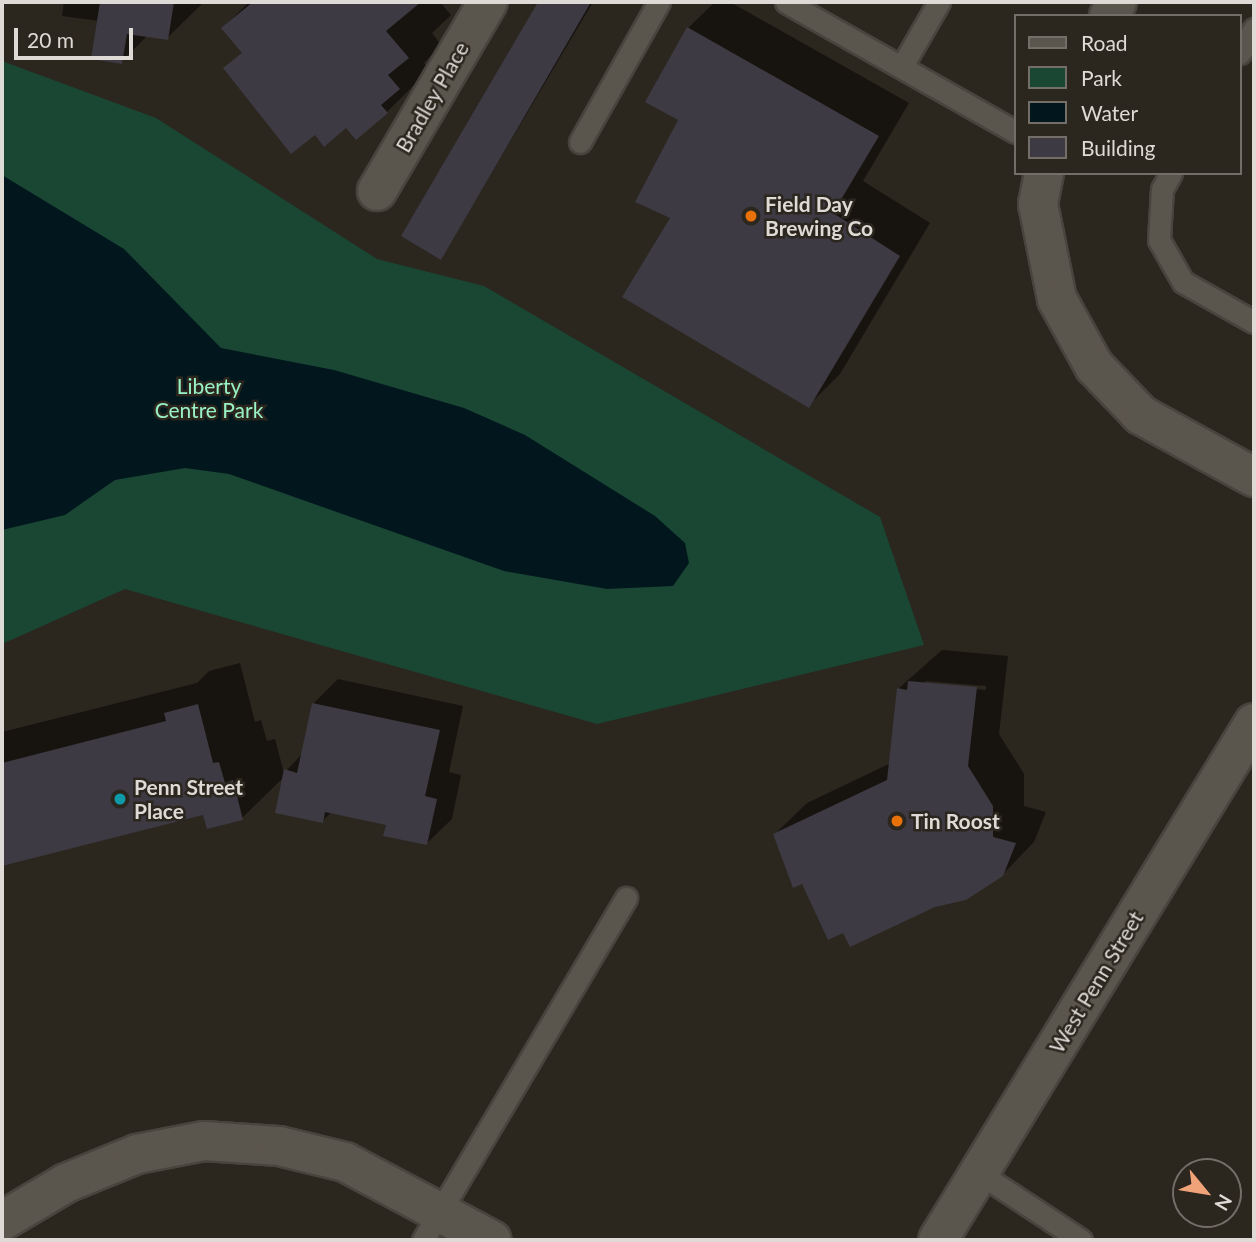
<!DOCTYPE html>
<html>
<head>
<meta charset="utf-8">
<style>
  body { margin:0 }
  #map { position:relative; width:1256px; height:1242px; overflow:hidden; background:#2b261e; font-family:Lato,sans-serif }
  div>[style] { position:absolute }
  .green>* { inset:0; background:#1a4733 }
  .water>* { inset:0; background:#02171d }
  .shadow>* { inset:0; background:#0007 }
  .building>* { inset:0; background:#3d3a43 }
  .roads { filter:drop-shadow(2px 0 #48443e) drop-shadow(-2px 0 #48443e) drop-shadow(0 2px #48443e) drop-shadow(0 -2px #48443e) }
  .service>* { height:21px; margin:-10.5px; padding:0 10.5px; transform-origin:10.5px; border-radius:10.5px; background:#5b564d }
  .minor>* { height:38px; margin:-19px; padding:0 19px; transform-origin:19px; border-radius:19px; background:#5b564d }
  .secondary>* { height:38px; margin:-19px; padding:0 19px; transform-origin:19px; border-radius:19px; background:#5b564d }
  .dots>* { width:19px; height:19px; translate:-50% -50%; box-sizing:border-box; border:4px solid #2b261e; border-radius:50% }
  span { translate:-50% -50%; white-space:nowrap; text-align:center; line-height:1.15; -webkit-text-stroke:5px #2b261e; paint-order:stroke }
  .street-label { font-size:21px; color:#dedbd6 }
  .poi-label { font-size:21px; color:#dedbd6; font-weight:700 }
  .left { translate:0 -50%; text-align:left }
  .park-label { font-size:21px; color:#98f2c6 }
  .frame { position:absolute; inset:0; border:4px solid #dedbd6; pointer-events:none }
  .legend { position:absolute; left:1014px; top:14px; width:228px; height:161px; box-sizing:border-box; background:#2b261e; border:2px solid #736e68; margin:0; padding:9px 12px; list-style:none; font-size:21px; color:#dedbd6 }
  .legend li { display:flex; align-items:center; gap:14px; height:35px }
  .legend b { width:35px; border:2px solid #736e68 }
  .north { position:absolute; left:1172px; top:1158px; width:70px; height:70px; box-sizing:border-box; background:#2b261e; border:2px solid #736e68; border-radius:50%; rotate:120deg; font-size:19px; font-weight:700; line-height:28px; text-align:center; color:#dedbd6 }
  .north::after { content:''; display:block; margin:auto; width:24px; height:32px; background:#f0a279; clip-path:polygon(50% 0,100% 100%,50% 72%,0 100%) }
  .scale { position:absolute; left:14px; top:28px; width:119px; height:32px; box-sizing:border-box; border:4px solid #dedbd6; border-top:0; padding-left:9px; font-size:21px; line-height:24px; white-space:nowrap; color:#dedbd6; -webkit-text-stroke:5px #2b261e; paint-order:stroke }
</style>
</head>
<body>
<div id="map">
  <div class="green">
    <div style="clip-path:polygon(2px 61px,156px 118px,377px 259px,484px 286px,880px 517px,924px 645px,597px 724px,125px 589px,2px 644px)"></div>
  </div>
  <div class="water">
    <div style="clip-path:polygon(2px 175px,124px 249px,221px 348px,334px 370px,464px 408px,525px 435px,655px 516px,685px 543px,689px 563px,673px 586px,607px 589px,504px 571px,229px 474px,185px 468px,115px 480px,65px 515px,2px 530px)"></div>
  </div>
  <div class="shadow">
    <div style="clip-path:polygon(64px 2px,204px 2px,167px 38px,148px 35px,121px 62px,99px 21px,62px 16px)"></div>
    <div style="clip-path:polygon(249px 2px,440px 2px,451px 15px,432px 33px,441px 45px,424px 63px,429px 70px,387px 112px,315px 132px,226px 69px,243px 52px,223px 28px)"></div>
    <div style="clip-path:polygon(540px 2px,593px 2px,441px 258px,404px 236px)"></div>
    <div style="clip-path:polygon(715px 2px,730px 2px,909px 103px,863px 181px,930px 223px,840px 374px,808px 406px,673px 218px,688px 28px)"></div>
    <div style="clip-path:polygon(evenodd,942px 650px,1008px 656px,999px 734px,1024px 774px,1024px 806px,1046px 812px,1034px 842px,1002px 875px,844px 930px,803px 882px,775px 834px,807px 803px,891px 763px,898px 689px,942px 650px,925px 681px,986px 686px,986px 690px,925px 684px,925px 681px)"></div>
    <div style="clip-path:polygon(240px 663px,255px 722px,261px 720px,267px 741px,275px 739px,284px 773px,303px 753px,313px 704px,338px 679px,463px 706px,449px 772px,461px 775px,452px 819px,427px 843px,388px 823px,332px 812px,322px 821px,285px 776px,242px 818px,204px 813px,2px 864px,2px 732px,197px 683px,209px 671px)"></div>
  </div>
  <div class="building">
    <div style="clip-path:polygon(100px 2px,174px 2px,168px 40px,127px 34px,122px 64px,91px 59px)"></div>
    <div style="clip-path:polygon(253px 2px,421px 2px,386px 31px,409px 58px,388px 75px,400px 89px,381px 105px,388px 113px,356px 140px,346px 128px,324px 147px,315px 135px,291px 154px,223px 68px,242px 53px,221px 28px)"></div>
    <div style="clip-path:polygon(538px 2px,591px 2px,441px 260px,401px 236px)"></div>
    <div style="clip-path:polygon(687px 27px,879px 136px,833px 213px,900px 256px,809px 408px,622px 297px,670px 218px,635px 202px,678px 120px,645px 102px)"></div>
    <div style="clip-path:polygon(908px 681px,977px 687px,968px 766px,993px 806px,993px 837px,1016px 843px,1003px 876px,966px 900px,935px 907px,850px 947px,843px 933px,828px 940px,802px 884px,793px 888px,773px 834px,887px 780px,897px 688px,907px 690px)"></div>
    <div style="clip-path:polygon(312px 703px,440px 730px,425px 796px,437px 799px,427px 845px,383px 836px,386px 825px,325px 812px,323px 823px,275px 813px,284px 769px,297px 773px)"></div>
    <div style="clip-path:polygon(198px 704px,213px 763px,219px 762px,225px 783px,233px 780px,243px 820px,207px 829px,203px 815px,2px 866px,2px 763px,166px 721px,164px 713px)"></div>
  </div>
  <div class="roads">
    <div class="service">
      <div style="left:786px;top:2px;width:264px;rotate:29.5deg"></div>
      <div style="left:1240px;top:53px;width:28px;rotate:-60deg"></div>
      <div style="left:902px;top:66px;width:74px;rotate:-60deg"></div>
      <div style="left:580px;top:142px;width:161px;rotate:-60.6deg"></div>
      <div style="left:1171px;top:173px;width:18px;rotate:119deg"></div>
      <div style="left:1162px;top:189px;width:51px;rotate:93.4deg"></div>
      <div style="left:1159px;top:240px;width:48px;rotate:60.3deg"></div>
      <div style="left:1183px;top:282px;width:81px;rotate:29.4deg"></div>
      <div style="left:979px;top:1173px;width:122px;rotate:33.3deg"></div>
      <div style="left:423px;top:1240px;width:398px;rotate:-59.3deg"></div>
    </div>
    <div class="minor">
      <div style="left:1109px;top:16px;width:16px;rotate:-60deg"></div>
      <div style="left:1044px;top:173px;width:32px;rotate:101deg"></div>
      <div style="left:1038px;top:204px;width:97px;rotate:78.7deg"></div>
      <div style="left:1057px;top:299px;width:77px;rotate:61.1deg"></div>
      <div style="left:1094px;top:366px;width:68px;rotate:46.2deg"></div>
      <div style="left:1141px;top:415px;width:129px;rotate:28.8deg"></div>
      <div style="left:377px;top:191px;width:219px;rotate:-59.6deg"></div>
      <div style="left:2px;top:1221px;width:74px;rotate:-30.7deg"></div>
      <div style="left:66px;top:1183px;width:77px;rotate:-22.2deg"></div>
      <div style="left:137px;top:1154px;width:68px;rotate:-11deg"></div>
      <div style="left:204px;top:1141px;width:75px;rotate:3.8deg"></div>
      <div style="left:279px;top:1146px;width:68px;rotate:13.6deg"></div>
      <div style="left:345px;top:1162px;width:166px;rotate:28deg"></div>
    </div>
    <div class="secondary">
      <div style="left:938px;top:1240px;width:606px;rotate:-58.57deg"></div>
    </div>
  </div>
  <div class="dots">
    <div style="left:751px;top:216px;background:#e8710a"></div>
    <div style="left:120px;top:799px;background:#0f9aa8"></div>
    <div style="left:897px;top:821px;background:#e8710a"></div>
  </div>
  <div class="street-label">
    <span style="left:432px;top:97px;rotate:-60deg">Bradley Place</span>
    <span style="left:1096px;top:982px;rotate:-59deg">West Penn Street</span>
  </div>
  <div class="poi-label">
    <span class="left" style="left:765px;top:216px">Field Day<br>Brewing Co</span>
    <span class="left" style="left:134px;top:799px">Penn Street<br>Place</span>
    <span class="left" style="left:911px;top:821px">Tin Roost</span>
  </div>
  <div class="park-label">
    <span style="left:209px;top:398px">Liberty<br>Centre Park</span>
  </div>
  <div class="frame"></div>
  <ul class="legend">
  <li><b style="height:9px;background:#5b564d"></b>Road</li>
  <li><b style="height:19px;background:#1a4733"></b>Park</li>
  <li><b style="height:19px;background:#02171d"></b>Water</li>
  <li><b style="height:19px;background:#3d3a43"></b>Building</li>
  </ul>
  <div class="north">N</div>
  <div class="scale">20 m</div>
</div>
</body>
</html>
